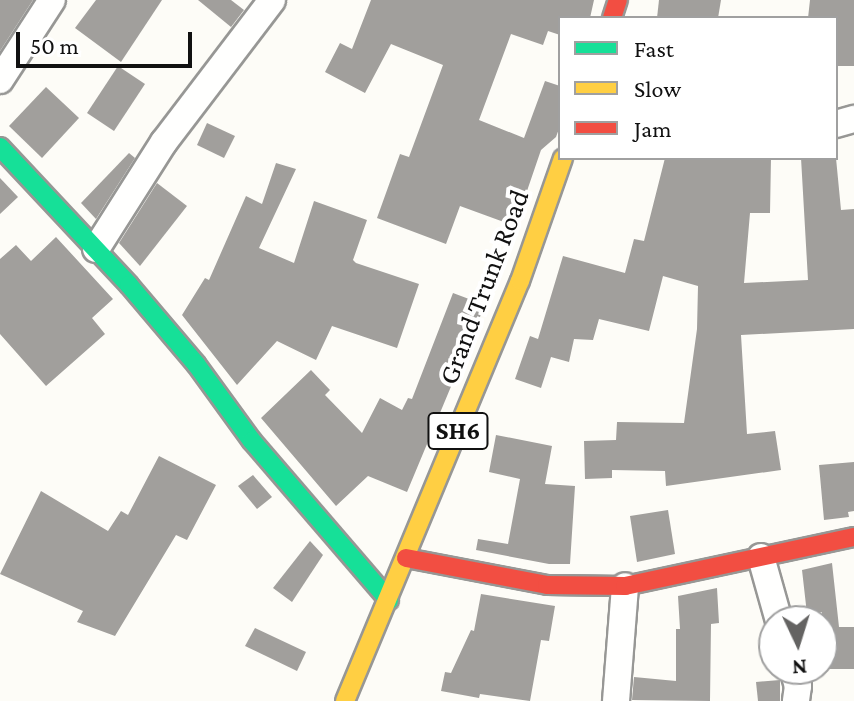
<!DOCTYPE html>
<html>
<head>
<meta charset="utf-8">
<style>
  body { margin:0 }
  #map { position:relative; width:854px; height:701px; overflow:hidden; background:#fdfcf7; font-family:"Crimson Pro",serif }
  div>[style] { position:absolute }
  .building>* { inset:0; background:#a19f9c }
  .roads { filter:drop-shadow(2px 0 #979795) drop-shadow(-2px 0 #979795) drop-shadow(0 2px #979795) drop-shadow(0 -2px #979795) }
  .street>* { height:26px; margin:-13px; padding:0 13px; transform-origin:13px; border-radius:13px; background:#fffffe }
  .fast>* { height:18px; margin:-9px; padding:0 9px; transform-origin:9px; border-radius:9px; background:#16e098 }
  .slow>* { height:18px; margin:-9px; padding:0 9px; transform-origin:9px; border-radius:9px; background:#ffcf43 }
  .jam>* { height:18px; margin:-9px; padding:0 9px; transform-origin:9px; border-radius:9px; background:#f24e42 }
  span { translate:-50% -50%; white-space:nowrap; text-align:center; line-height:1.15; -webkit-text-stroke:8px #fff; paint-order:stroke }
  .shield-label span { padding:2px 6px; background:#fff; border:2px solid; border-radius:6px; -webkit-text-stroke-width:0 }
  .shield-label { font-size:26px; color:#111; font-weight:700 }
  .street-label { font-size:28px; color:#111 }
  .legend { position:absolute; left:558px; top:16px; width:280px; height:144px; box-sizing:border-box; background:#fff; border:2px solid #a0a0a0; margin:0; padding:10px 14px; list-style:none; font-size:24px; color:#111 }
  .legend li { display:flex; align-items:center; gap:16px; height:40px }
  .legend b { width:40px; border:2px solid #a0a0a0 }
  .north { position:absolute; left:758px; top:605px; width:80px; height:80px; box-sizing:border-box; background:#fff; border:2px solid #a0a0a0; border-radius:50%; rotate:176deg; font-size:22px; font-weight:700; line-height:32px; text-align:center; color:#111 }
  .north::after { content:''; display:block; margin:auto; width:28px; height:36px; background:#646362; clip-path:polygon(50% 0,100% 100%,50% 72%,0 100%) }
  .scale { position:absolute; left:16px; top:32px; width:176px; height:36px; box-sizing:border-box; border:4px solid #111; border-top:0; padding-left:10px; font-size:24px; line-height:28px; white-space:nowrap; color:#111; -webkit-text-stroke:6px #fff; paint-order:stroke }
</style>
</head>
<body>
<div id="map">
  <div class="building">
    <div style="clip-path:polygon(0 0,33px 0,0 51px)"></div>
    <div style="clip-path:polygon(96px 0,162px 0,121px 62px,75px 28px)"></div>
    <div style="clip-path:polygon(198px 0,231px 0,244px 10px,231px 27px)"></div>
    <div style="clip-path:polygon(371px 0,594px 0,590px 18px,560px 18px,560px 35px,548px 31px,543px 45px,511px 34px,479px 120px,524px 138px,545px 81px,560px 86px,560px 126px,556px 137px,541px 150px,515px 226px,460px 206px,446px 244px,377px 218px,400px 154px,409px 157px,443px 65px,391px 44px,365px 93px,325px 72px,340px 43px,352px 49px)"></div>
    <div style="clip-path:polygon(659px 0,721px 0,718px 18px,657px 18px)"></div>
    <div style="clip-path:polygon(810px 0,854px 0,854px 66px,836px 66px,836px 18px,808px 18px)"></div>
    <div style="clip-path:polygon(118px 66px,145px 84px,114px 131px,87px 113px)"></div>
    <div style="clip-path:polygon(46px 87px,79px 118px,42px 158px,9px 126px)"></div>
    <div style="clip-path:polygon(207px 123px,235px 136px,224px 158px,197px 145px)"></div>
    <div style="clip-path:polygon(129px 153px,135px 158px,96px 219px,81px 203px)"></div>
    <div style="clip-path:polygon(665px 158px,771px 158px,770px 213px,750px 213px,744px 283px,808px 280px,801px 158px,836px 158px,841px 210px,854px 209px,854px 329px,741px 335px,747px 434px,775px 431px,781px 470px,666px 486px,665px 471px,612px 470px,612px 478px,585px 479px,584px 441px,616px 440px,617px 422px,684px 423px,697px 329px,698px 286px,663px 276px,649px 331px,599px 319px,593px 340px,574px 339px,569px 362px,551px 357px,541px 388px,515px 379px,530px 336px,538px 339px,563px 256px,625px 273px,634px 239px,644px 241px)"></div>
    <div style="clip-path:polygon(276px 163px,296px 169px,259px 248px,294px 263px,314px 201px,367px 220px,353px 260px,356px 263px,419px 284px,397px 348px,332px 326px,316px 360px,277px 341px,237px 385px,182px 315px,205px 278px,209px 280px,246px 196px,262px 204px)"></div>
    <div style="clip-path:polygon(0 178px,18px 197px,0 214px)"></div>
    <div style="clip-path:polygon(157px 183px,187px 206px,140px 266px,119px 243px)"></div>
    <div style="clip-path:polygon(56px 237px,113px 299px,92px 318px,105px 334px,46px 386px,0 334px,0 259px,16px 245px,31px 261px)"></div>
    <div style="clip-path:polygon(453px 293px,485px 305px,407px 492px,368px 476px,336px 506px,261px 418px,311px 370px,330px 390px,325px 395px,362px 433px,380px 398px,402px 410px,408px 398px,412px 399px)"></div>
    <div style="clip-path:polygon(496px 435px,552px 446px,545px 484px,575px 486px,570px 564px,549px 564px,476px 550px,478px 539px,508px 544px,520px 479px,489px 472px)"></div>
    <div style="clip-path:polygon(159px 456px,216px 485px,187px 540px,176px 535px,115px 636px,77px 622px,83px 611px,0 574px,41px 491px,108px 531px,121px 511px,128px 515px)"></div>
    <div style="clip-path:polygon(854px 462px,854px 511px,848px 512px,849px 517px,824px 520px,819px 465px)"></div>
    <div style="clip-path:polygon(253px 475px,272px 497px,257px 509px,238px 486px)"></div>
    <div style="clip-path:polygon(668px 510px,675px 554px,637px 562px,630px 516px)"></div>
    <div style="clip-path:polygon(310px 541px,323px 555px,292px 602px,273px 588px)"></div>
    <div style="clip-path:polygon(832px 563px,839px 627px,854px 627px,854px 669px,822px 669px,822px 612px,807px 614px,802px 570px)"></div>
    <div style="clip-path:polygon(717px 588px,719px 623px,711px 624px,710px 701px,632px 700px,634px 677px,676px 681px,676px 629px,680px 629px,678px 596px)"></div>
    <div style="clip-path:polygon(481px 594px,555px 606px,549px 641px,541px 640px,530px 701px,480px 694px,479px 698px,441px 691px,445px 672px,451px 673px,471px 630px,474px 631px)"></div>
    <div style="clip-path:polygon(255px 628px,306px 652px,297px 671px,245px 646px)"></div>
    <div style="clip-path:polygon(780px 680px,780px 701px,758px 701px,756px 682px)"></div>
  </div>
  <div class="roads">
    <div class="street">
      <div style="left:0;top:80px;width:95px;rotate:-57deg"></div>
      <div style="left:836px;top:124px;width:19px;rotate:-16deg"></div>
      <div style="left:96px;top:249px;width:127px;rotate:-57.6deg"></div>
      <div style="left:164px;top:142px;width:178px;rotate:-52.7deg"></div>
      <div style="left:761px;top:557px;width:66px;rotate:74.3deg"></div>
      <div style="left:793px;top:669px;width:18px;rotate:74deg"></div>
      <div style="left:798px;top:686px;width:15px;rotate:98deg"></div>
      <div style="left:616px;top:701px;width:115px;rotate:-85.5deg"></div>
    </div>
    <div class="fast">
      <div style="left:0;top:147px;width:189px;rotate:46.9deg"></div>
      <div style="left:129px;top:285px;width:104px;rotate:49.7deg"></div>
      <div style="left:196px;top:364px;width:95px;rotate:54deg"></div>
      <div style="left:252px;top:441px;width:210px;rotate:49.3deg"></div>
    </div>
    <div class="slow">
      <div style="left:345px;top:701px;width:455px;rotate:-67.4deg"></div>
      <div style="left:520px;top:281px;width:130px;rotate:-70.7deg"></div>
    </div>
    <div class="jam">
      <div style="left:612px;top:18px;width:19px;rotate:-72deg"></div>
      <div style="left:406px;top:558px;width:144px;rotate:10.8deg"></div>
      <div style="left:547px;top:585px;width:78px;rotate:0.7deg"></div>
      <div style="left:625px;top:586px;width:234px;rotate:-12.1deg"></div>
    </div>
  </div>
  <div class="shield-label">
    <span style="left:458px;top:431px">SH6</span>
  </div>
  <div class="street-label">
    <span style="left:484px;top:287px;rotate:-69deg">Grand Trunk Road</span>
  </div>
  <ul class="legend">
  <li><b style="height:10px;background:#16e098"></b>Fast</li>
  <li><b style="height:10px;background:#ffcf43"></b>Slow</li>
  <li><b style="height:10px;background:#f24e42"></b>Jam</li>
  </ul>
  <div class="north">N</div>
  <div class="scale">50 m</div>
</div>
</body>
</html>
